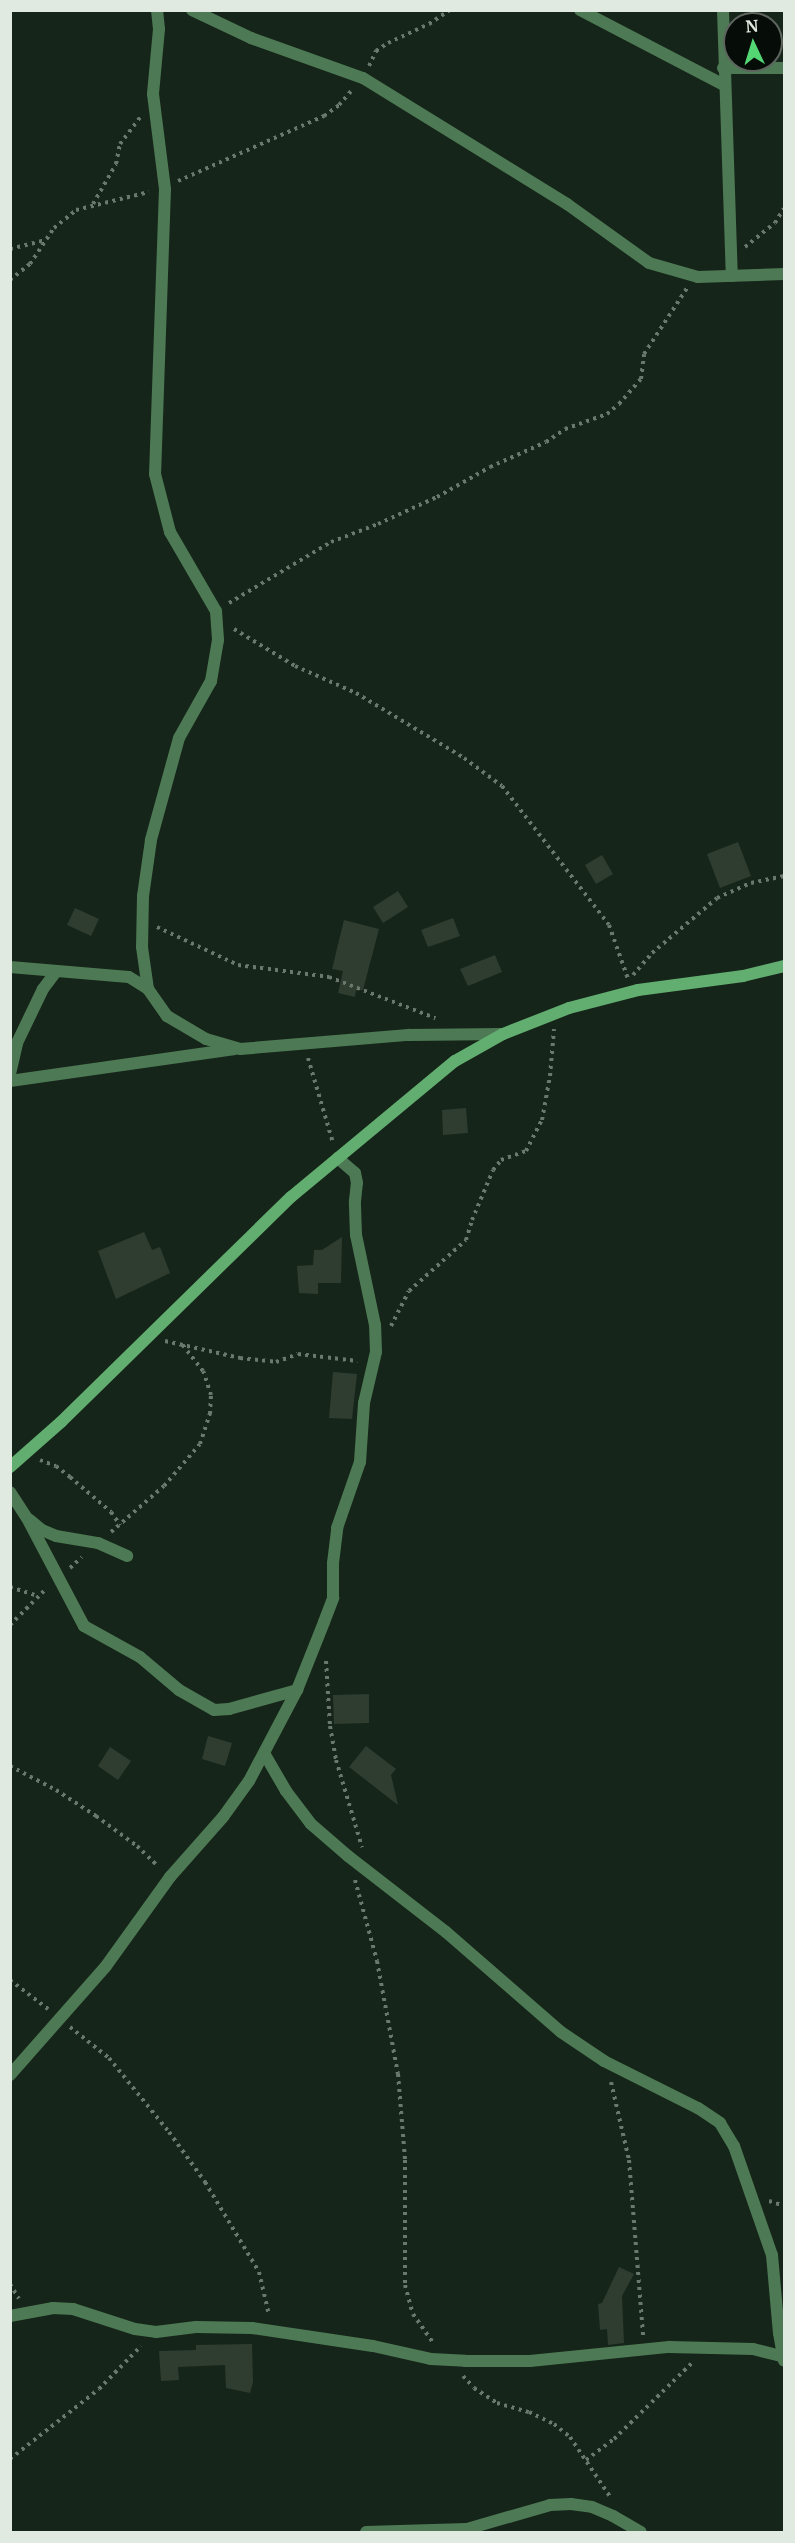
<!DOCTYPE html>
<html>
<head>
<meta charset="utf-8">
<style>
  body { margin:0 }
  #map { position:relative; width:795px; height:2543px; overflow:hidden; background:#162519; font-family:Merriweather,serif }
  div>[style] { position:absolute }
  .building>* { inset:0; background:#2e3d30 }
  .path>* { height:4px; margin-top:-2px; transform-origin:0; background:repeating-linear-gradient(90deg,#6b786d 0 3px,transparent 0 7.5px) }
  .street>* { height:12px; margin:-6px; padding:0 6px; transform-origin:6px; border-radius:6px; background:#4d7a54 }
  .secondary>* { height:12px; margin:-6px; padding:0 6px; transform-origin:6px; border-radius:6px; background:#62ad70 }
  span { translate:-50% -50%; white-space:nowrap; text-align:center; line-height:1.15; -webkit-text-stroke:5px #060c07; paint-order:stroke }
  .frame { position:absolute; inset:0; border:12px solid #e0eae1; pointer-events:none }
  .north { position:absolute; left:723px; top:12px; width:60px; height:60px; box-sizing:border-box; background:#060c07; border:2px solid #5d655e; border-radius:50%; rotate:356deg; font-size:16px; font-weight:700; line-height:24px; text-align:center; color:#e0eae1 }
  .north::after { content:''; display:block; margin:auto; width:21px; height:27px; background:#53d673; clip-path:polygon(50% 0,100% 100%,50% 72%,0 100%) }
</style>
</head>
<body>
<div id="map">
  <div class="building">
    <div style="clip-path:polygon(738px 842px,751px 876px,720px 888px,707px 854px)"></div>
    <div style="clip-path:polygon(602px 855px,613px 874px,596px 884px,585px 865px)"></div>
    <div style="clip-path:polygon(398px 891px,408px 907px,383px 923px,373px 907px)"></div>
    <div style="clip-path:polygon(75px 908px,99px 919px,91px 936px,67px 925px)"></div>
    <div style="clip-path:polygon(453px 918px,460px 936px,428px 947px,421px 930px)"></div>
    <div style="clip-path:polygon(344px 920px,379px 929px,363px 990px,356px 990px,355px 997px,338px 993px,343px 971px,332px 969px)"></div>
    <div style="clip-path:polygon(495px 955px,502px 972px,468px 986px,460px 969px)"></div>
    <div style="clip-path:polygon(466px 1108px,468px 1133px,443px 1135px,442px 1110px)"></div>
    <div style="clip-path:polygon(144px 1232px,152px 1250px,160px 1247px,170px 1273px,116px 1299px,98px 1251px)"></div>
    <div style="clip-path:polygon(342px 1237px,341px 1283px,318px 1283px,318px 1294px,299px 1293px,297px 1266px,313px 1265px,314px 1250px,322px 1250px)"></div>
    <div style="clip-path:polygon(333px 1372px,357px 1374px,352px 1419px,329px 1418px)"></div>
    <div style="clip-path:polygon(369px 1694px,369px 1723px,334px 1724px,333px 1695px)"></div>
    <div style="clip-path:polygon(208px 1736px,232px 1743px,225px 1766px,202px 1759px)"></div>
    <div style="clip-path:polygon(366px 1746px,396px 1769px,391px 1775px,398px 1805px,349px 1767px)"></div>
    <div style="clip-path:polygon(110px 1747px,131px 1761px,118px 1780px,98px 1766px)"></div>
    <div style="clip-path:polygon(619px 2267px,634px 2274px,622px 2296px,624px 2343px,608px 2345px,607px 2329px,600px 2330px,598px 2304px,602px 2303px)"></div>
    <div style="clip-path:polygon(252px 2344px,253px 2382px,250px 2393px,226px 2388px,225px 2365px,178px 2367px,179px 2380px,161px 2381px,159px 2351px,196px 2350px,196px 2345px)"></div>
  </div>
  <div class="path">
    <div style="left:369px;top:66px;width:17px;rotate:-65deg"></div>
    <div style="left:376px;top:51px;width:14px;rotate:-34deg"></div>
    <div style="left:388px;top:43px;width:45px;rotate:-24.9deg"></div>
    <div style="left:429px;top:24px;width:25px;rotate:-34deg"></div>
    <div style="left:178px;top:181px;width:160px;rotate:-24deg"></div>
    <div style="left:324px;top:116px;width:19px;rotate:-36deg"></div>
    <div style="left:339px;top:105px;width:21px;rotate:-49deg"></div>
    <div style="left:93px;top:204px;width:46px;rotate:-60.1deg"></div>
    <div style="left:116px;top:164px;width:20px;rotate:-79deg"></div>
    <div style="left:120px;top:144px;width:34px;rotate:-53deg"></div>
    <div style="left:745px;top:247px;width:38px;rotate:-39deg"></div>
    <div style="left:775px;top:223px;width:17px;rotate:-59deg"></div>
    <div style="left:10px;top:249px;width:36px;rotate:-14deg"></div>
    <div style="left:10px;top:280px;width:26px;rotate:-39deg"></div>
    <div style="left:30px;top:264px;width:43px;rotate:-56.3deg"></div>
    <div style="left:54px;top:228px;width:28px;rotate:-39deg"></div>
    <div style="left:76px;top:210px;width:75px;rotate:-13.9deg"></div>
    <div style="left:229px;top:603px;width:119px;rotate:-30.9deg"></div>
    <div style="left:331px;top:542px;width:50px;rotate:-21deg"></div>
    <div style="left:378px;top:524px;width:65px;rotate:-24.6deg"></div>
    <div style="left:437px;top:497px;width:61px;rotate:-29.5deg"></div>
    <div style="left:490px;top:467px;width:61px;rotate:-24.1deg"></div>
    <div style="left:546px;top:442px;width:23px;rotate:-34deg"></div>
    <div style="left:565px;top:429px;width:45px;rotate:-19.7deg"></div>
    <div style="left:607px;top:414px;width:16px;rotate:-40deg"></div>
    <div style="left:619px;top:404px;width:33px;rotate:-49deg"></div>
    <div style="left:641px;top:379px;width:25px;rotate:-83deg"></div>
    <div style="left:644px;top:354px;width:79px;rotate:-56.9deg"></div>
    <div style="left:234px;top:629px;width:71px;rotate:31.2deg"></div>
    <div style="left:295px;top:666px;width:67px;rotate:23.9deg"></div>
    <div style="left:356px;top:693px;width:126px;rotate:31deg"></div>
    <div style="left:464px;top:758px;width:47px;rotate:36.4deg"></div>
    <div style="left:502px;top:786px;width:175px;rotate:52.4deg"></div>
    <div style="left:609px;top:925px;width:57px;rotate:70.6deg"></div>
    <div style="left:157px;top:927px;width:89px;rotate:25.1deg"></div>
    <div style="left:238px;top:965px;width:92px;rotate:7.5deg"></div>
    <div style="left:329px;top:977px;width:114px;rotate:21.1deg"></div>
    <div style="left:633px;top:975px;width:29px;rotate:-49deg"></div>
    <div style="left:652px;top:953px;width:85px;rotate:-40.2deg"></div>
    <div style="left:717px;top:898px;width:37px;rotate:-24deg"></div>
    <div style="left:751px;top:883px;width:34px;rotate:-12deg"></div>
    <div style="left:308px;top:1058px;width:89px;rotate:73.6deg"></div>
    <div style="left:391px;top:1326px;width:39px;rotate:-63deg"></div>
    <div style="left:409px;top:1291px;width:76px;rotate:-41.8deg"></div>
    <div style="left:466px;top:1240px;width:21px;rotate:-73deg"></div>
    <div style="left:472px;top:1220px;width:54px;rotate:-67.2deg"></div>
    <div style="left:493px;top:1170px;width:13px;rotate:-51deg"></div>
    <div style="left:501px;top:1160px;width:27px;rotate:-20deg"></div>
    <div style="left:526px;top:1151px;width:35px;rotate:-63deg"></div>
    <div style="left:542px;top:1120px;width:45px;rotate:-79.7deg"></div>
    <div style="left:550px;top:1076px;width:47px;rotate:-85.1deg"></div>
    <div style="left:165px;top:1341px;width:77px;rotate:12.8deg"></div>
    <div style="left:240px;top:1358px;width:36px;rotate:6deg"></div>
    <div style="left:276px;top:1362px;width:23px;rotate:-20deg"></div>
    <div style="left:298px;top:1354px;width:60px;rotate:6.7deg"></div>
    <div style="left:40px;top:1460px;width:17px;rotate:21deg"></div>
    <div style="left:56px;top:1466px;width:18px;rotate:38deg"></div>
    <div style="left:70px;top:1477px;width:54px;rotate:40.5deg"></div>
    <div style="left:111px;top:1512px;width:16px;rotate:55deg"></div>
    <div style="left:111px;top:1532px;width:70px;rotate:-41deg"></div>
    <div style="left:164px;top:1486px;width:55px;rotate:-49.4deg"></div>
    <div style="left:200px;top:1444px;width:32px;rotate:-72deg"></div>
    <div style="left:210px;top:1414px;width:19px;rotate:-87deg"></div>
    <div style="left:211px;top:1395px;width:25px;rotate:-108deg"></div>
    <div style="left:203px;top:1371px;width:34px;rotate:-128deg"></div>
    <div style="left:70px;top:1568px;width:16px;rotate:-43deg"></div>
    <div style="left:10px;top:1587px;width:29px;rotate:18deg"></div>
    <div style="left:10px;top:1625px;width:51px;rotate:-45deg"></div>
    <div style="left:326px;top:1661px;width:65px;rotate:86.5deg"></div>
    <div style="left:330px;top:1726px;width:35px;rotate:80deg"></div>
    <div style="left:336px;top:1760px;width:91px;rotate:73.4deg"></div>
    <div style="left:10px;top:1766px;width:52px;rotate:27.6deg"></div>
    <div style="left:56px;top:1790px;width:48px;rotate:33deg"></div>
    <div style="left:96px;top:1816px;width:51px;rotate:36.2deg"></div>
    <div style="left:137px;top:1846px;width:29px;rotate:44deg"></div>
    <div style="left:355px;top:1880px;width:84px;rotate:74.8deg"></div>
    <div style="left:377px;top:1961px;width:115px;rotate:79.5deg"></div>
    <div style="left:398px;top:2074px;width:86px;rotate:85.3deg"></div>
    <div style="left:405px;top:2160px;width:125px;rotate:90deg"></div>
    <div style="left:405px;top:2285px;width:30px;rotate:75deg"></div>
    <div style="left:413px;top:2314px;width:35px;rotate:55deg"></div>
    <div style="left:10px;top:1980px;width:48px;rotate:37.3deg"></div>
    <div style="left:70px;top:2027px;width:50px;rotate:38.5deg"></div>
    <div style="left:109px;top:2058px;width:95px;rotate:51deg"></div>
    <div style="left:169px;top:2132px;width:62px;rotate:54.2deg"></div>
    <div style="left:205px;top:2182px;width:105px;rotate:59deg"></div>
    <div style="left:259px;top:2272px;width:44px;rotate:76.9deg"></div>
    <div style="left:611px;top:2082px;width:80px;rotate:77deg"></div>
    <div style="left:629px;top:2160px;width:176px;rotate:85.4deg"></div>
    <div style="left:769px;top:2201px;width:16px;rotate:18deg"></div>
    <div style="left:10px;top:2284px;width:17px;rotate:59deg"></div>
    <div style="left:463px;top:2376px;width:16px;rotate:47deg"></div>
    <div style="left:474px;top:2388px;width:27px;rotate:33deg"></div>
    <div style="left:497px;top:2403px;width:33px;rotate:16deg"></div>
    <div style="left:529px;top:2412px;width:28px;rotate:26deg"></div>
    <div style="left:554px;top:2424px;width:21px;rotate:39deg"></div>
    <div style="left:570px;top:2437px;width:73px;rotate:56.1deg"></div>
    <div style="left:10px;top:2459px;width:113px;rotate:-38.2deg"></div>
    <div style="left:99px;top:2389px;width:60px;rotate:-45.7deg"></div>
    <div style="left:586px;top:2460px;width:35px;rotate:-37deg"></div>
    <div style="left:614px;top:2439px;width:109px;rotate:-44.3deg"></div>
  </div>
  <div class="street">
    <div style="left:157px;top:10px;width:19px;rotate:84deg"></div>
    <div style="left:159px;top:29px;width:65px;rotate:95.3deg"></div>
    <div style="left:153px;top:94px;width:96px;rotate:82.8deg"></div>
    <div style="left:165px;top:189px;width:285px;rotate:92deg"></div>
    <div style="left:155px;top:474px;width:60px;rotate:75.5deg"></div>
    <div style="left:170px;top:532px;width:91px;rotate:59.8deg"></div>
    <div style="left:216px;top:611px;width:29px;rotate:86deg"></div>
    <div style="left:218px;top:640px;width:42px;rotate:99.7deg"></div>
    <div style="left:211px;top:681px;width:65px;rotate:119.3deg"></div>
    <div style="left:179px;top:738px;width:106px;rotate:105.4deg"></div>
    <div style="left:151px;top:840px;width:57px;rotate:98.1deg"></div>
    <div style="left:143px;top:896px;width:51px;rotate:91.1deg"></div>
    <div style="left:142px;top:947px;width:42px;rotate:81.9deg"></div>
    <div style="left:148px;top:989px;width:33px;rotate:55deg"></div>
    <div style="left:167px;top:1016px;width:45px;rotate:30.5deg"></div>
    <div style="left:206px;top:1039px;width:35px;rotate:16deg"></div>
    <div style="left:240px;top:1049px;width:169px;rotate:-4.8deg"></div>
    <div style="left:408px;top:1035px;width:95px;rotate:-0.6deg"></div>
    <div style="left:192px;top:10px;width:65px;rotate:25.4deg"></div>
    <div style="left:251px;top:38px;width:119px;rotate:19.7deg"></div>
    <div style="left:363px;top:78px;width:240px;rotate:31.7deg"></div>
    <div style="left:567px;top:204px;width:101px;rotate:35.7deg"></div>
    <div style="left:649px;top:263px;width:51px;rotate:15.9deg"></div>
    <div style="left:698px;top:277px;width:86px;rotate:-2deg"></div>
    <div style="left:580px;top:10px;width:162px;rotate:27.5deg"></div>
    <div style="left:723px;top:10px;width:266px;rotate:88.1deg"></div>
    <div style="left:723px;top:68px;width:61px"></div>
    <div style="left:10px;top:967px;width:119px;rotate:4.8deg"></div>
    <div style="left:129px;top:977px;width:22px;rotate:32deg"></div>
    <div style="left:10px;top:1049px;width:9px;rotate:-41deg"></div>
    <div style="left:17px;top:1043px;width:60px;rotate:-64.3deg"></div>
    <div style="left:43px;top:989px;width:21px;rotate:-53deg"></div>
    <div style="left:10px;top:1074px;width:32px;rotate:-77deg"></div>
    <div style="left:10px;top:1081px;width:227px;rotate:-8.1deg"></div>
    <div style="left:10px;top:1492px;width:31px;rotate:57deg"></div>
    <div style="left:27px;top:1518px;width:122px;rotate:62.2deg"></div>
    <div style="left:84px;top:1626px;width:64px;rotate:29deg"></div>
    <div style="left:140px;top:1657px;width:51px;rotate:40.2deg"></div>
    <div style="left:179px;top:1690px;width:40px;rotate:29.7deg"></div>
    <div style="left:214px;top:1710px;width:15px;rotate:-4deg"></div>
    <div style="left:229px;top:1709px;width:71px;rotate:-15.6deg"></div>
    <div style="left:30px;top:1520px;width:16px;rotate:40deg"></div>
    <div style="left:42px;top:1530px;width:15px;rotate:23deg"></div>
    <div style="left:56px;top:1536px;width:43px;rotate:9.5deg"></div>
    <div style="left:98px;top:1543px;width:32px;rotate:24deg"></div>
    <div style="left:264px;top:1753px;width:44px;rotate:59.9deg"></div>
    <div style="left:286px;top:1791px;width:41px;rotate:52.9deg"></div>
    <div style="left:311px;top:1824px;width:49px;rotate:40.9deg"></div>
    <div style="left:348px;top:1856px;width:124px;rotate:37.8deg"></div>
    <div style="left:446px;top:1932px;width:152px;rotate:41deg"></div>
    <div style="left:561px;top:2032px;width:52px;rotate:34deg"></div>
    <div style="left:604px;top:2061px;width:105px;rotate:26.6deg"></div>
    <div style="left:698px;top:2108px;width:27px;rotate:34deg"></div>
    <div style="left:720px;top:2123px;width:27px;rotate:59deg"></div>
    <div style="left:734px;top:2146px;width:115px;rotate:70.8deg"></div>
    <div style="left:772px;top:2255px;width:78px;rotate:84.9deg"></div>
    <div style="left:779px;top:2333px;width:28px;rotate:80deg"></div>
    <div style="left:10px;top:2075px;width:145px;rotate:-48.6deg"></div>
    <div style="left:106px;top:1966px;width:110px;rotate:-54.3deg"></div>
    <div style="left:170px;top:1877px;width:80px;rotate:-48.5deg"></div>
    <div style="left:223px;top:1817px;width:44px;rotate:-54.2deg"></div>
    <div style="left:249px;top:1781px;width:103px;rotate:-62.2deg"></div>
    <div style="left:297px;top:1690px;width:73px;rotate:-68.3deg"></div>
    <div style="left:324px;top:1622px;width:26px;rotate:-69deg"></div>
    <div style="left:333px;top:1598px;width:35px;rotate:-90deg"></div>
    <div style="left:333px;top:1563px;width:35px;rotate:-83deg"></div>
    <div style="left:337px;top:1528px;width:70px;rotate:-70.8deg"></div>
    <div style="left:360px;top:1462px;width:59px;rotate:-86.1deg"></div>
    <div style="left:364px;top:1403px;width:52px;rotate:-76.8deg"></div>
    <div style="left:376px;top:1352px;width:27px;rotate:-92deg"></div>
    <div style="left:375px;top:1325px;width:92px;rotate:-101.9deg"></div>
    <div style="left:356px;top:1235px;width:34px;rotate:-92deg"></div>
    <div style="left:355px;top:1201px;width:18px;rotate:-84deg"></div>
    <div style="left:357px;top:1183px;width:10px;rotate:-101deg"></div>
    <div style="left:355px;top:1173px;width:23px;rotate:-139deg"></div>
    <div style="left:10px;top:2316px;width:44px;rotate:-10.5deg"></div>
    <div style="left:53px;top:2308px;width:20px;rotate:3deg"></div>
    <div style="left:73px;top:2309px;width:65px;rotate:17.9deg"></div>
    <div style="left:135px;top:2329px;width:21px;rotate:8deg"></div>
    <div style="left:156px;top:2332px;width:40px;rotate:-7.1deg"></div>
    <div style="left:196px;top:2327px;width:56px;rotate:1deg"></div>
    <div style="left:252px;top:2328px;width:122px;rotate:8.5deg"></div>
    <div style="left:373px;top:2346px;width:59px;rotate:12.6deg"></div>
    <div style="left:431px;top:2359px;width:34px;rotate:3deg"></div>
    <div style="left:465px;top:2361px;width:65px"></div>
    <div style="left:530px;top:2361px;width:140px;rotate:-5.8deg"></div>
    <div style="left:669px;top:2347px;width:84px;rotate:1.4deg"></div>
    <div style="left:753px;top:2349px;width:32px;rotate:14deg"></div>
    <div style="left:366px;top:2532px;width:101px;rotate:-1.7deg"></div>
    <div style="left:467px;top:2529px;width:86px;rotate:-16.1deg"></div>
    <div style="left:550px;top:2505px;width:21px;rotate:-3deg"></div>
    <div style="left:571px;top:2504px;width:21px;rotate:8deg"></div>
    <div style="left:592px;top:2507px;width:23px;rotate:23deg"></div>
    <div style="left:613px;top:2516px;width:32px;rotate:30deg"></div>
  </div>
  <div class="secondary">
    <div style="left:10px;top:1467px;width:68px;rotate:-41.4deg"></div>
    <div style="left:61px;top:1422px;width:322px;rotate:-44.4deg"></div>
    <div style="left:291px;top:1197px;width:213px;rotate:-39.7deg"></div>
    <div style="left:455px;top:1061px;width:55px;rotate:-29.4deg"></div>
    <div style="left:503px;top:1034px;width:71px;rotate:-21.5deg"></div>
    <div style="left:569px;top:1008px;width:71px;rotate:-14.6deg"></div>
    <div style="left:638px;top:990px;width:106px;rotate:-7.6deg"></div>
    <div style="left:743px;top:976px;width:42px;rotate:-13.7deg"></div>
  </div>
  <div class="frame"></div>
  <div class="north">N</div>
</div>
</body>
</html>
